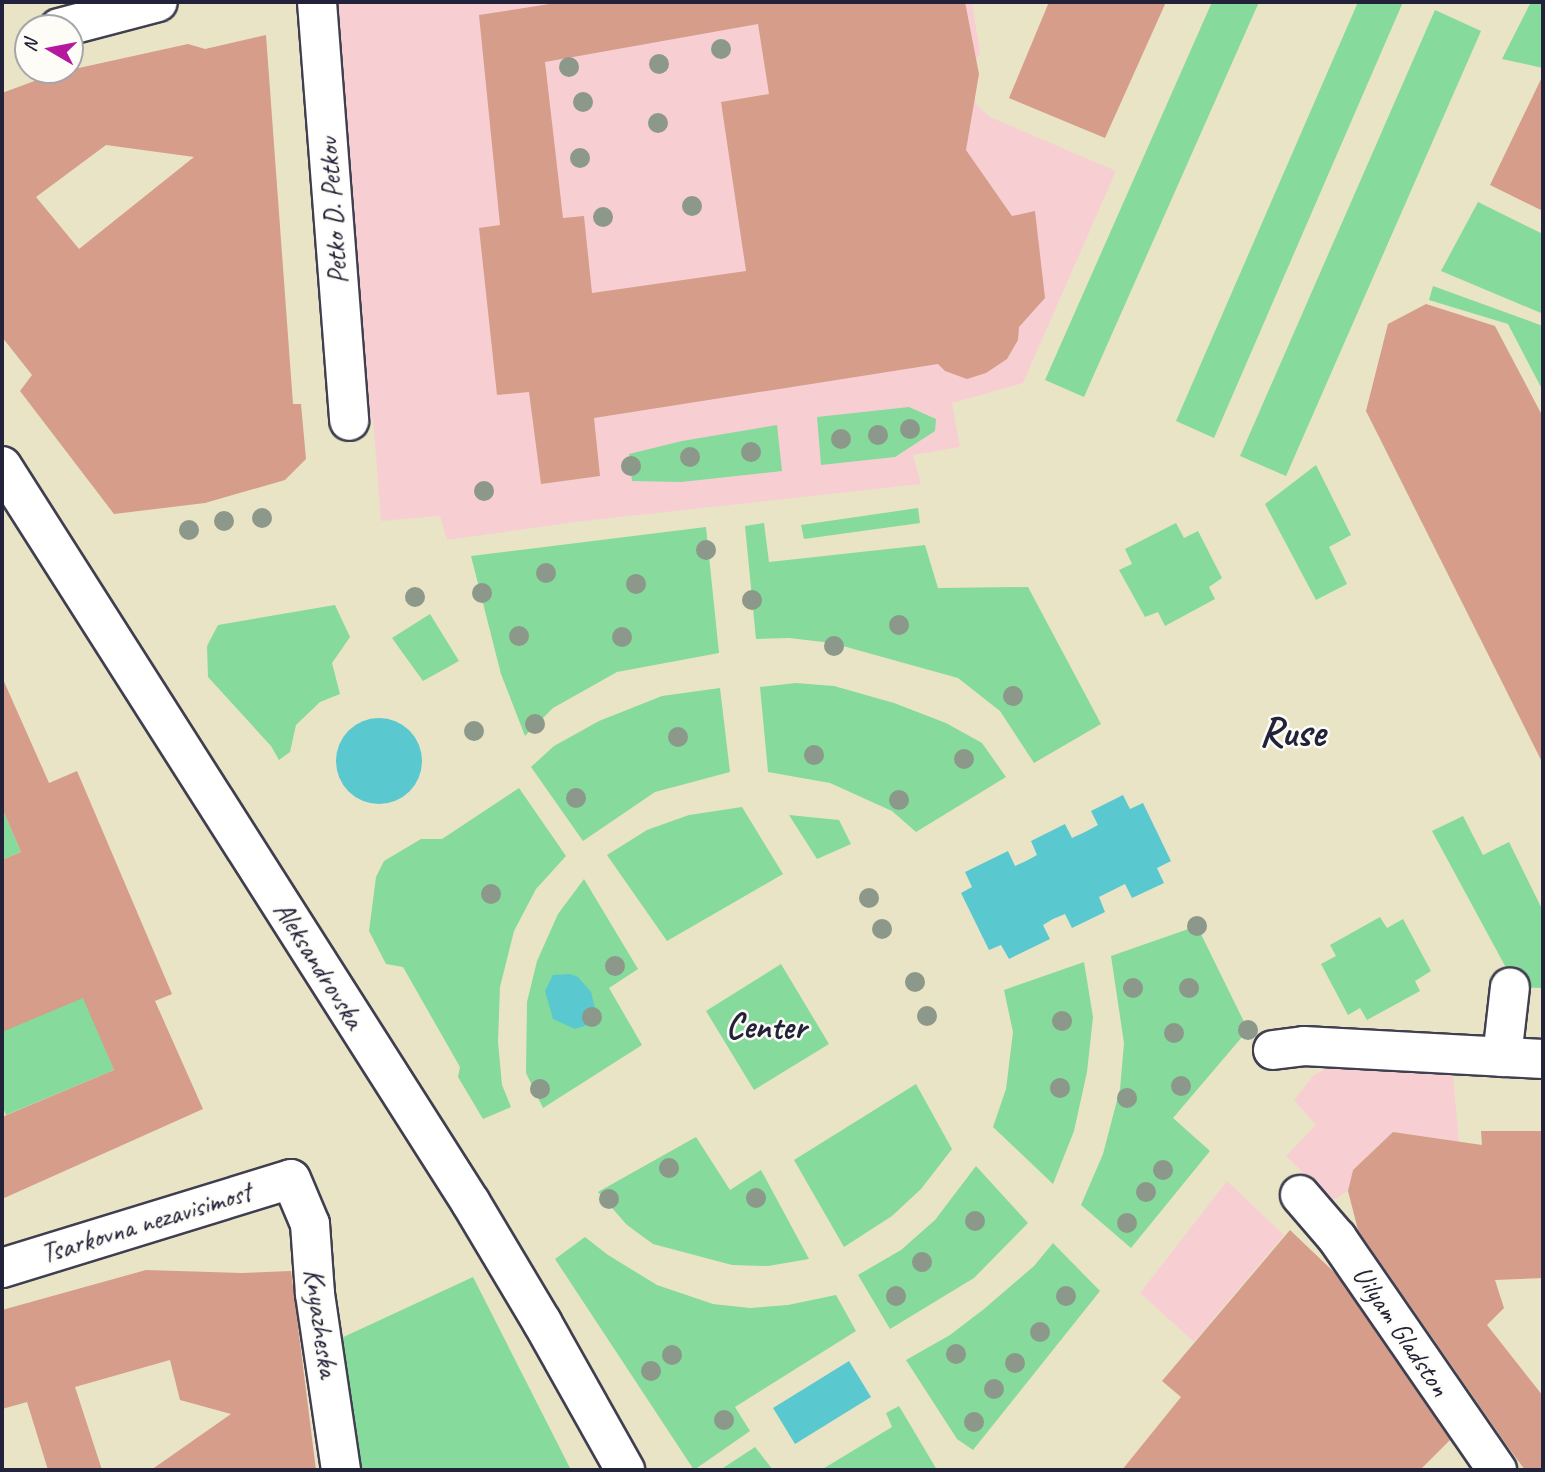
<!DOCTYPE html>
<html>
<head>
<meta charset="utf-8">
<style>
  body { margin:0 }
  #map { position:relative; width:1545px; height:1472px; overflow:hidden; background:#eae4c6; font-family:Caveat,sans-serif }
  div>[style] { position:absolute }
  .built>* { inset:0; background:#f7cfd3 }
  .green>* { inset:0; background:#85da9c }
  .water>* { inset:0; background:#5ac8cf }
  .round { border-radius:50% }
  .building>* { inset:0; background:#d59d8a }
  .roads { filter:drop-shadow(2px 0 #403f50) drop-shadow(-2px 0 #403f50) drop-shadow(0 2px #403f50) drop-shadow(0 -2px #403f50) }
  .minor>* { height:38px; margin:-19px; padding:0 19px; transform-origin:19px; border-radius:19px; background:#fff }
  .trees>* { width:20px; height:20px; margin:-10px; border-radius:50%; background:#8c988a }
  span { translate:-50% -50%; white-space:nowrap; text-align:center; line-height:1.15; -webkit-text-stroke:5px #fdfcf7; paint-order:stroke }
  .street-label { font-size:28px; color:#22223b }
  .district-label { font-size:35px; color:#22223b; font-weight:700 }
  .town-label { font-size:42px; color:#22223b; font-weight:700 }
  .frame { position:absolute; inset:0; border:4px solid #22223b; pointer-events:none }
  .north { position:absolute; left:14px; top:14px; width:70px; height:70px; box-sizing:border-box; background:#fdfcf7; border:2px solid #a5a5ac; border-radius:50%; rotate:280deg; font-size:19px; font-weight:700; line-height:28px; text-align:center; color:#22223b }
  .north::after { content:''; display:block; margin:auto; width:24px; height:32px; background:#b5179e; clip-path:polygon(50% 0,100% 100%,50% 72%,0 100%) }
</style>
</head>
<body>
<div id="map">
  <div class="built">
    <div style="clip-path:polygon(317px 2px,972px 2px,980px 52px,966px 80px,978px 106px,990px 117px,1116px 171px,1023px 383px,952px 403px,960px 447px,913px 455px,921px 484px,575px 522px,447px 540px,440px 516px,381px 521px,373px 419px,349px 421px)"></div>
    <div style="clip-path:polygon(1338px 1063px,1453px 1075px,1459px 1142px,1393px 1132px,1353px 1170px,1348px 1191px,1332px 1201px,1286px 1156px,1316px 1125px,1294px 1100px,1314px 1075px)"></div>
    <div style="clip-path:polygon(1227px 1181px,1284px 1235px,1194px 1342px,1140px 1293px)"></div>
  </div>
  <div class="green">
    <div style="clip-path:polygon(1212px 2px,1259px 2px,1084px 397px,1045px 380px)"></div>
    <div style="clip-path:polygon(1358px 2px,1403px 2px,1214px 438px,1176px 421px)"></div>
    <div style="clip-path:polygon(1531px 2px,1543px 2px,1543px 68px,1502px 59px)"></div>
    <div style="clip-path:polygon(1435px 10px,1481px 31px,1286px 476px,1240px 456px)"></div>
    <div style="clip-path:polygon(1478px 202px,1543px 234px,1541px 313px,1441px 271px)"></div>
    <div style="clip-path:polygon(1433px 286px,1543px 326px,1543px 391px,1508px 324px,1429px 300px)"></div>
    <div style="clip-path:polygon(909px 407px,936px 419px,935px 431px,895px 457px,821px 465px,817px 417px)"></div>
    <div style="clip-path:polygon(777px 425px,782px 471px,681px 482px,632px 481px,629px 454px,682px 441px)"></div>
    <div style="clip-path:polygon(1316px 465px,1351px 535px,1329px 547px,1347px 584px,1316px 600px,1265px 504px)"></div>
    <div style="clip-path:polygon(918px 508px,920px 523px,804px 539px,801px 525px)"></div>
    <div style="clip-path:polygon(764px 523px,769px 562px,925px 545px,938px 588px,1028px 587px,1101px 724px,1034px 763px,1000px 711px,958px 678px,832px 643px,789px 638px,756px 639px,745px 526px)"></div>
    <div style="clip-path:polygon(1176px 523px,1184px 538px,1198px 531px,1222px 578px,1209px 587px,1215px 599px,1165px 626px,1158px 612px,1145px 617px,1119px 570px,1132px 564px,1125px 549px)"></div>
    <div style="clip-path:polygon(706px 527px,719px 653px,617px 672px,553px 708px,525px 736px,501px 674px,471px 556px)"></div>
    <div style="clip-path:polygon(335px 605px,350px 637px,332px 663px,340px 694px,320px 702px,296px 725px,290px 752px,279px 760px,271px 746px,208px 677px,207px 646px,218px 625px)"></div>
    <div style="clip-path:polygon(430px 614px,459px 661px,423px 681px,392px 638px)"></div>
    <div style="clip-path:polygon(796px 683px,834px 686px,894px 703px,946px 723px,982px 743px,1006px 777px,916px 832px,892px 811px,830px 783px,768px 772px,760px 687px)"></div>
    <div style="clip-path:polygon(720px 688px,730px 772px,655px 792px,583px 841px,531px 767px,554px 746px,599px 721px,662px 696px)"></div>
    <div style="clip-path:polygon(519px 788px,566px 856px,536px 889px,514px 931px,500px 987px,498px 1042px,502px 1085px,511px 1107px,483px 1119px,458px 1077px,460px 1067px,403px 967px,386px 964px,369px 931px,376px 877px,384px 861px,421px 839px,442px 839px)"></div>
    <div style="clip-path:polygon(742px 807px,783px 874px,667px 941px,607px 855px,647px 830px,689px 815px)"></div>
    <div style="clip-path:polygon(2px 808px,21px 852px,2px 860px)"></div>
    <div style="clip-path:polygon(789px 815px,839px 820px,851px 844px,817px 859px)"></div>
    <div style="clip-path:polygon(1463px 816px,1483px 855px,1509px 842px,1543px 911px,1543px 988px,1510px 987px,1511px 977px,1432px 831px)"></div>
    <div style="clip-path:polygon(584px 879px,638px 969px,609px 988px,642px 1045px,543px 1108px,526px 1073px,527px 1002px,537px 961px,558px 914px)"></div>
    <div style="clip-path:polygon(1380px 917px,1387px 928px,1403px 919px,1431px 971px,1415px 981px,1420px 991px,1367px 1020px,1360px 1008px,1348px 1015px,1321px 964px,1336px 956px,1330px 945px)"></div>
    <div style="clip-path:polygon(1197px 926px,1248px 1030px,1173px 1118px,1210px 1151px,1131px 1248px,1081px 1205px,1103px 1154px,1120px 1089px,1124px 1043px,1111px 956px)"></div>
    <div style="clip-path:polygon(1084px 962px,1093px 1017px,1087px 1072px,1074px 1131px,1053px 1184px,993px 1127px,1006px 1089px,1013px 1032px,1004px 990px)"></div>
    <div style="clip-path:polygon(781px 964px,829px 1044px,754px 1090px,706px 1011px)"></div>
    <div style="clip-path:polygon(84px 997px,114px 1070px,6px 1115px,2px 1105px,2px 1013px,8px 1028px)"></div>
    <div style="clip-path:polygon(916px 1084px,952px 1149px,921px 1189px,892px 1216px,844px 1247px,794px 1160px)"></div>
    <div style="clip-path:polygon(696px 1137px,730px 1190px,761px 1170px,809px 1259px,768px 1266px,732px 1265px,653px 1244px,627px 1225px,598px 1192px)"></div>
    <div style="clip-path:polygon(976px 1166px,1028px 1223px,974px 1278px,890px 1329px,858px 1275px,901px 1250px,935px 1220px)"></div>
    <div style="clip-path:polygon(585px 1237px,608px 1255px,657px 1285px,713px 1304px,750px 1308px,788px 1305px,836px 1295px,856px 1331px,735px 1407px,750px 1431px,694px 1470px,555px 1259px)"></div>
    <div style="clip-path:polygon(1053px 1243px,1100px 1291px,973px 1450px,957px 1439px,906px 1360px,950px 1335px,984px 1309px,1034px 1266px)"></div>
    <div style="clip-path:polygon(473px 1277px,571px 1470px,341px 1470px,324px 1346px)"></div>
    <div style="clip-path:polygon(899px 1406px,937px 1470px,821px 1470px,892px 1427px,886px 1413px)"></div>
    <div style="clip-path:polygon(755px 1447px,773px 1470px,720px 1470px)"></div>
  </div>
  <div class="water">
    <div class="round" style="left:336px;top:718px;width:86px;height:86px"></div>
    <div style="clip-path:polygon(1123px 795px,1130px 809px,1143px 803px,1171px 861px,1157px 868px,1164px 883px,1132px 898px,1125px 884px,1099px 897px,1105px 912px,1072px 928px,1065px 914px,1053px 919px,1043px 925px,1050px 939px,1009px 959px,1001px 945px,989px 950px,961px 893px,972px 887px,965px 872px,1008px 851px,1015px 866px,1026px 861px,1037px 855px,1031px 841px,1065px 824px,1072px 838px,1085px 832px,1098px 825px,1091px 811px)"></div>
    <div style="clip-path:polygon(570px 974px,578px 977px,591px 992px,595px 1008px,590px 1024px,575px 1029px,553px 1019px,545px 991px,553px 975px)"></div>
    <div style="clip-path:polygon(849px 1361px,871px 1397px,795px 1444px,773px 1408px)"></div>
  </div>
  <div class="building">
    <div style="clip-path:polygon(evenodd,562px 2px,965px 2px,979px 74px,966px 150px,1012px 216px,1035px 211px,1045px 298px,1019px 327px,1018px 340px,1007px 359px,986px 373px,967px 379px,945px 371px,938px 364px,594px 418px,600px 476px,541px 484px,529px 392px,497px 395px,479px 228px,500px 225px,479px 15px,562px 2px,758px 24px,769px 94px,721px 102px,746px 271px,592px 293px,584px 216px,563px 218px,545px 62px,758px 24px)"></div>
    <div style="clip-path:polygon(1049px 2px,1166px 2px,1105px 138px,1009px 98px)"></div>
    <div style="clip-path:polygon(evenodd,266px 35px,293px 404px,301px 404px,306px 459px,285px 480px,205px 503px,114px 514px,20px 391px,32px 375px,2px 337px,2px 93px,56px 73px,188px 44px,205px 49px,266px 35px,106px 145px,194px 157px,79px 249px,36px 197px,106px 145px)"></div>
    <div style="clip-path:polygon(1543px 75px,1543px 211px,1490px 185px)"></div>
    <div style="clip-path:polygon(1426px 304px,1495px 326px,1543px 417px,1543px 764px,1366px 411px,1388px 324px)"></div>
    <div style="clip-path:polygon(2px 677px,49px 783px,77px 771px,172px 994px,155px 1001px,203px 1109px,2px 1199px,2px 1117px,114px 1070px,83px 998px,2px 1032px,2px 860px,21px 852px,2px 808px)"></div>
    <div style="clip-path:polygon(1481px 1131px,1541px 1131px,1543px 1278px,1495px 1280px,1504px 1308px,1487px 1325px,1543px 1396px,1543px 1470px,1525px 1470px,1508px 1447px,1358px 1230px,1348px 1191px,1353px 1170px,1393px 1132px,1482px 1145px)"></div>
    <div style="clip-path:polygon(1290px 1230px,1335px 1273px,1450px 1440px,1420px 1470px,1122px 1470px,1181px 1397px,1162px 1381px)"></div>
    <div style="clip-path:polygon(146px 1270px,242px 1273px,291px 1271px,316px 1470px,151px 1470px,231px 1414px,180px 1400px,170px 1360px,75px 1387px,102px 1470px,48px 1470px,27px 1402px,2px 1409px,2px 1310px)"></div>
  </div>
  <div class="roads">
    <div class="minor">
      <div style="left:317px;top:2px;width:420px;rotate:85.6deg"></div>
      <div style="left:59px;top:28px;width:102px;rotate:-14.7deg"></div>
      <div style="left:2px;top:466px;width:874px;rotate:57.53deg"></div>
      <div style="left:471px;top:1203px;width:139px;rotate:59.2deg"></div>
      <div style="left:542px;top:1322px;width:170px;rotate:60.7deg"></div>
      <div style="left:1273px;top:1050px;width:31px;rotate:-7deg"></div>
      <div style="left:1304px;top:1046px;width:239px;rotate:3.1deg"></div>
      <div style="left:1502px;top:1057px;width:70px;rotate:-83.5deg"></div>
      <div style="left:1300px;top:1195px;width:57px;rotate:49.3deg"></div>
      <div style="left:1337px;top:1238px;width:282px;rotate:55.4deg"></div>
      <div style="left:2px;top:1268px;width:302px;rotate:-17.1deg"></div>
      <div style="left:291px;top:1179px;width:49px;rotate:67.1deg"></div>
      <div style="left:310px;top:1224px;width:70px;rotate:85.9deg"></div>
      <div style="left:315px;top:1294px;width:178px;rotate:81.6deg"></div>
    </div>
  </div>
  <div class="trees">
    <div style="left:721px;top:49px"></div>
    <div style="left:659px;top:64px"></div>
    <div style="left:569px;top:67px"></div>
    <div style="left:583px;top:102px"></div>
    <div style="left:658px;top:123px"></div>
    <div style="left:580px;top:158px"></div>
    <div style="left:692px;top:206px"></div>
    <div style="left:603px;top:217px"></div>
    <div style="left:910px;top:429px"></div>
    <div style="left:878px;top:435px"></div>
    <div style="left:841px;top:439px"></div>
    <div style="left:751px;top:452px"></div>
    <div style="left:690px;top:457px"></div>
    <div style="left:631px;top:466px"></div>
    <div style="left:484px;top:491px"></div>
    <div style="left:262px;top:518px"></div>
    <div style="left:224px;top:521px"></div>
    <div style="left:189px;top:530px"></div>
    <div style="left:706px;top:550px"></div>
    <div style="left:546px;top:573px"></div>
    <div style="left:636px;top:584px"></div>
    <div style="left:482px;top:593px"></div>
    <div style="left:415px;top:597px"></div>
    <div style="left:752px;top:600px"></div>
    <div style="left:899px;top:625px"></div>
    <div style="left:519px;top:636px"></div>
    <div style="left:622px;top:637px"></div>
    <div style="left:834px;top:646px"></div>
    <div style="left:1013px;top:696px"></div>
    <div style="left:535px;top:724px"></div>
    <div style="left:474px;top:731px"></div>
    <div style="left:678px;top:737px"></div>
    <div style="left:814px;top:755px"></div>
    <div style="left:964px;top:759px"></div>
    <div style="left:576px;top:798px"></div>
    <div style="left:899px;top:800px"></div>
    <div style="left:491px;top:894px"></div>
    <div style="left:869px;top:898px"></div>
    <div style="left:1197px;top:926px"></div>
    <div style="left:882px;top:929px"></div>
    <div style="left:615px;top:966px"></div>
    <div style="left:915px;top:982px"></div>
    <div style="left:1133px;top:988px"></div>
    <div style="left:1189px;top:988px"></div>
    <div style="left:927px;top:1016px"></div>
    <div style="left:592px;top:1017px"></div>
    <div style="left:1062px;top:1021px"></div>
    <div style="left:1248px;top:1030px"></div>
    <div style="left:1174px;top:1033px"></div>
    <div style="left:1181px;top:1086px"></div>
    <div style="left:1060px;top:1088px"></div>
    <div style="left:540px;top:1089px"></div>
    <div style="left:1127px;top:1098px"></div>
    <div style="left:669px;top:1168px"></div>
    <div style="left:1163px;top:1170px"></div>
    <div style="left:1146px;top:1192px"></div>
    <div style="left:756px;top:1198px"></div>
    <div style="left:609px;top:1199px"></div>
    <div style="left:975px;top:1221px"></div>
    <div style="left:1127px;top:1223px"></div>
    <div style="left:922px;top:1262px"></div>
    <div style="left:896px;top:1296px"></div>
    <div style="left:1066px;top:1296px"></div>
    <div style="left:1040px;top:1332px"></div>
    <div style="left:956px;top:1354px"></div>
    <div style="left:672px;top:1355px"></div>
    <div style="left:1015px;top:1363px"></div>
    <div style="left:651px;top:1371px"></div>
    <div style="left:994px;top:1389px"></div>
    <div style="left:724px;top:1420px"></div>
    <div style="left:974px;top:1422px"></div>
  </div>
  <div class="street-label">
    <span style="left:333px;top:211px;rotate:-94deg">Petko D. Petkov</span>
    <span style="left:319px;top:965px;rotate:58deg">Aleksandrovska</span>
    <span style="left:146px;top:1223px;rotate:-17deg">Tsarkovna nezavisimost</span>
    <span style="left:321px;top:1323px;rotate:82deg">Knyazheska</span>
    <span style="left:1401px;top:1331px;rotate:56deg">Uilyam Gladston</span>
  </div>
  <div class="district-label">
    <span style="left:766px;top:1027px">Center</span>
  </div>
  <div class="town-label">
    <span style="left:1292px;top:732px">Ruse</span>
  </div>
  <div class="frame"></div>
  <div class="north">N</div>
</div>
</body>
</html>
